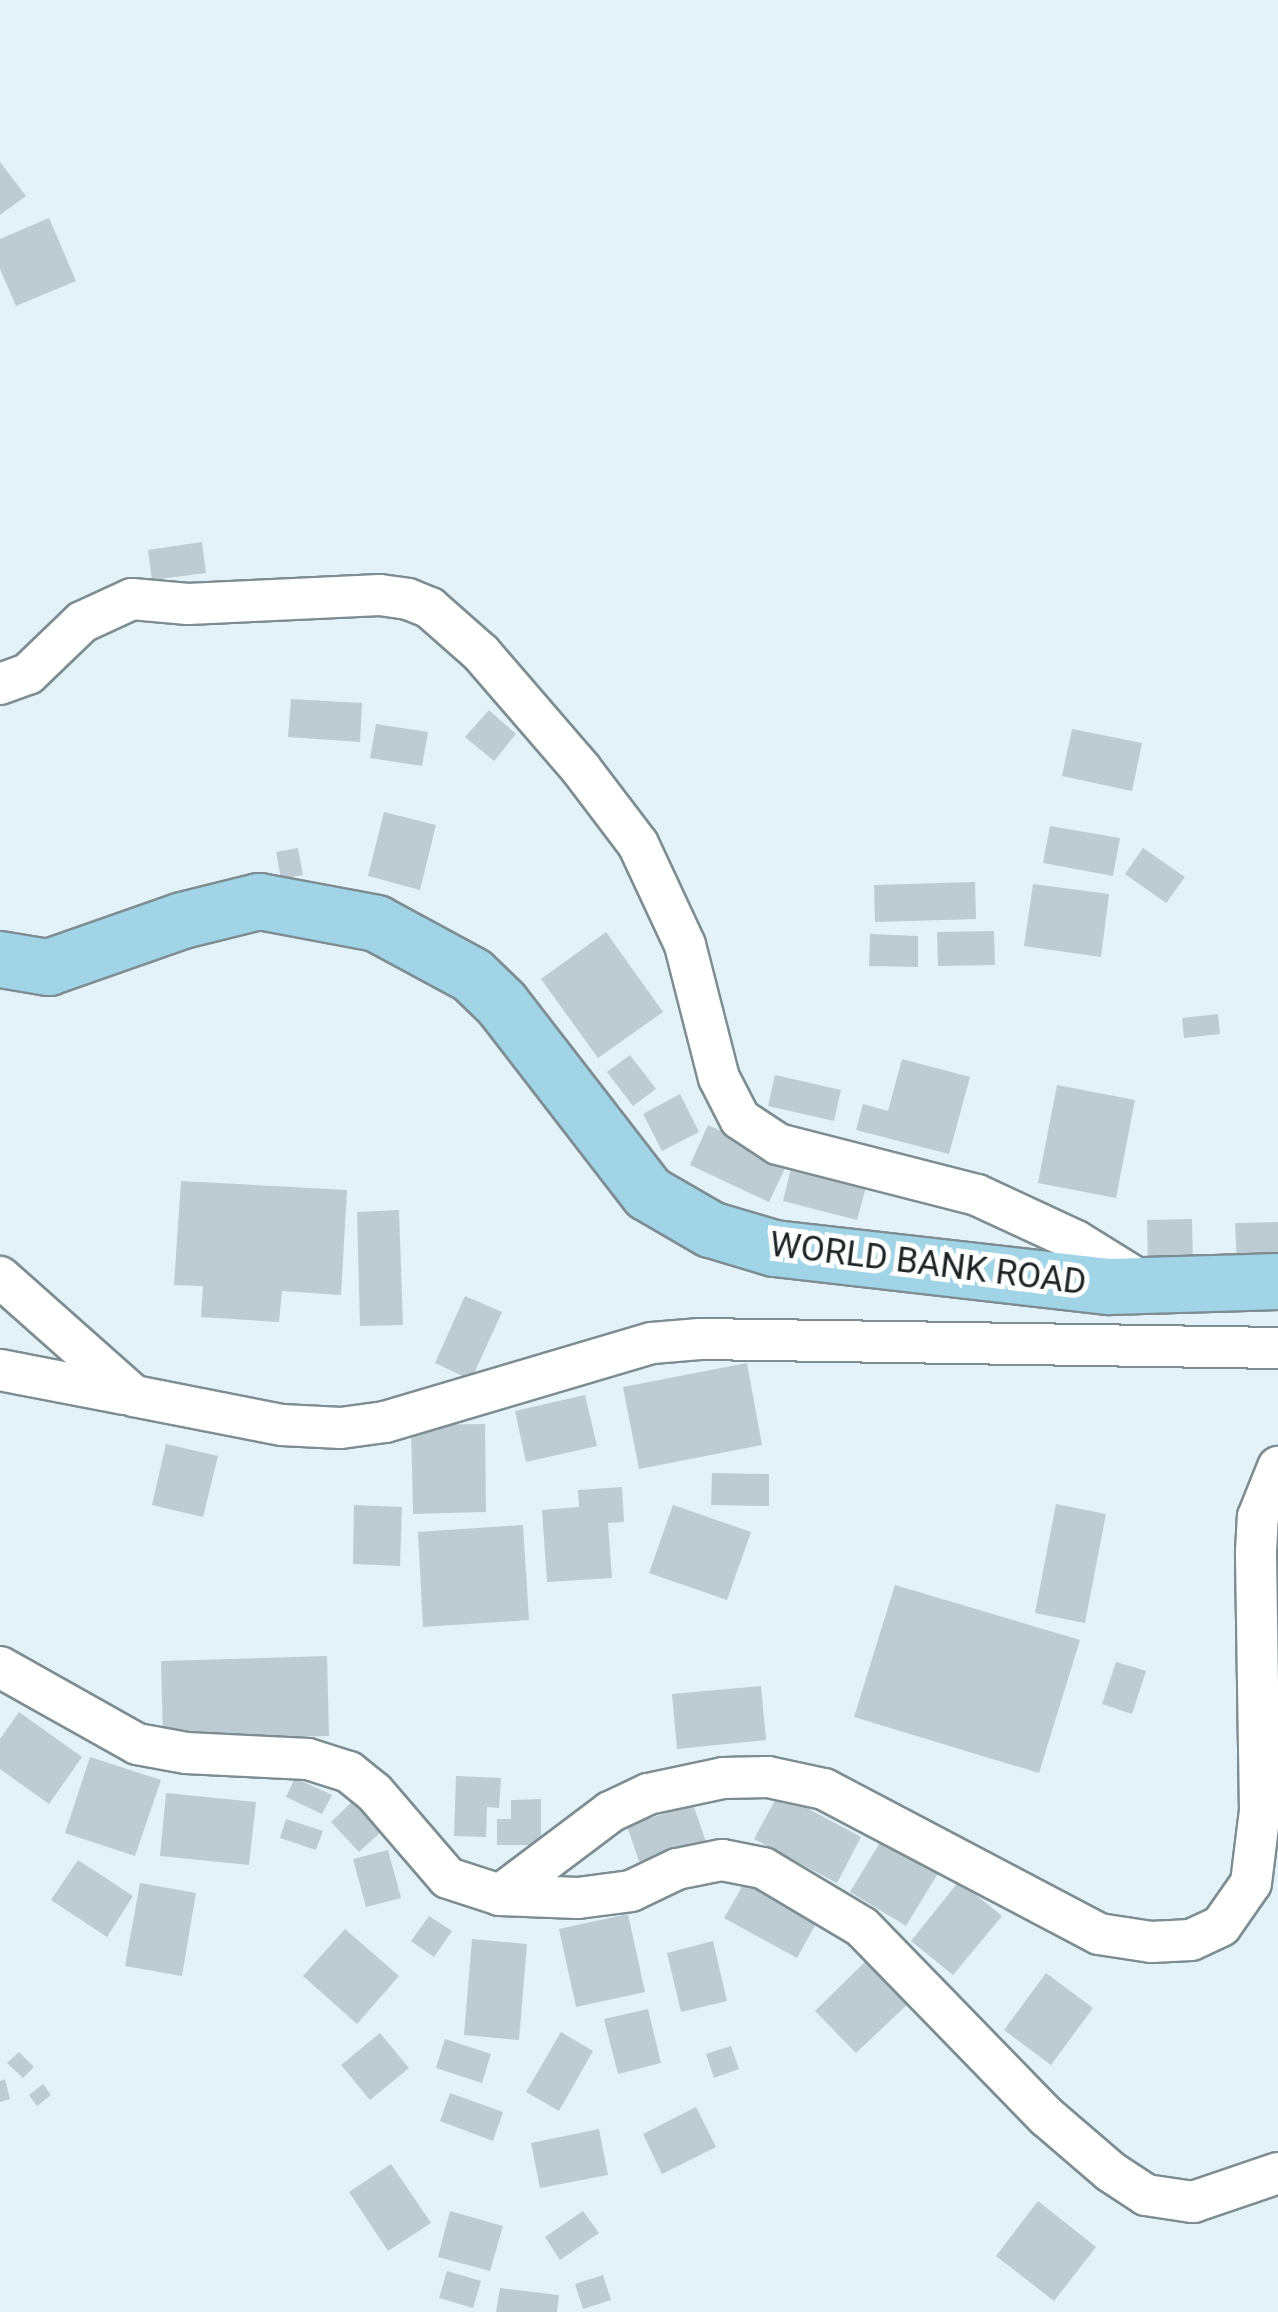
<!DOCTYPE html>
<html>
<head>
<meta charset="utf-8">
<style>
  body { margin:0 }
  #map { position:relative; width:1278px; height:2312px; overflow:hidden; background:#e2f2f8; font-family:Roboto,sans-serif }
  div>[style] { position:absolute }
  .building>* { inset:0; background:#bdccd2 }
  .roads { filter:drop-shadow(2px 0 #7e8d92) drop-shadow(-2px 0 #7e8d92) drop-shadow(0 2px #7e8d92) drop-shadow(0 -2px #7e8d92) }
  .street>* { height:40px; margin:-20px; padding:0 20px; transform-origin:20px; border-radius:20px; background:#fff }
  .primary>* { height:55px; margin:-27.5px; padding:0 27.5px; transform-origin:27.5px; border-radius:27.5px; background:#a0d4e6 }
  span { translate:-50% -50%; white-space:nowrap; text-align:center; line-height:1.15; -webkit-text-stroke:10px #fff; paint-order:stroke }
  .street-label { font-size:35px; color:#1e2426 }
</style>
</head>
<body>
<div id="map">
  <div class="building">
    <div style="clip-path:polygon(0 162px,26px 196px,0 215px)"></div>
    <div style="clip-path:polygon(49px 218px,76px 281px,16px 306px,0 269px,0 239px)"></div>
    <div style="clip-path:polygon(202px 542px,206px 573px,152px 580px,148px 550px)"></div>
    <div style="clip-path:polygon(291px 699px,362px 703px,360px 742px,288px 737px)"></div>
    <div style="clip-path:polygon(489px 710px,516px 734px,494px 761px,465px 737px)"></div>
    <div style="clip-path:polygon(376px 724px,428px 732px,422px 766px,370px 758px)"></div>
    <div style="clip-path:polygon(1072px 729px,1142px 743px,1132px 791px,1062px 776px)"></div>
    <div style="clip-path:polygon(384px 812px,436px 825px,420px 890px,368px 876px)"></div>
    <div style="clip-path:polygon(1050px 826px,1120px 838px,1113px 876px,1043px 863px)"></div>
    <div style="clip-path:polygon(298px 848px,303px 875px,281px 879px,276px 852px)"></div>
    <div style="clip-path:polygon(1143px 848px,1185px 877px,1166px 903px,1125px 874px)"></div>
    <div style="clip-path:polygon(975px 882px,976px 919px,875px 922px,874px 885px)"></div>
    <div style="clip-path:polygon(1033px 884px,1109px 894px,1101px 957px,1024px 946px)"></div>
    <div style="clip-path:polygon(994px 931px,995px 965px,938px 966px,937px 932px)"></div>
    <div style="clip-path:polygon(606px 932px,663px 1012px,598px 1058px,541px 979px)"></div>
    <div style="clip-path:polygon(870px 934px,918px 936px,918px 967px,869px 966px)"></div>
    <div style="clip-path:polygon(1218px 1014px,1220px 1034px,1184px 1038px,1182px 1018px)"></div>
    <div style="clip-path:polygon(630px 1055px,656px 1089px,633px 1106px,607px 1072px)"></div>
    <div style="clip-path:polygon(902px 1059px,970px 1077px,949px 1154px,856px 1130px,863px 1104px,888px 1111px)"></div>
    <div style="clip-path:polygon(775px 1075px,841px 1090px,834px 1121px,768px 1106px)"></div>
    <div style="clip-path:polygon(1057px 1085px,1135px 1100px,1116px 1198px,1038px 1183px)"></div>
    <div style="clip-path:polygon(680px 1094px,699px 1132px,662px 1151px,643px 1114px)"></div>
    <div style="clip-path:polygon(708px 1125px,788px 1162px,769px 1202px,690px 1165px)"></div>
    <div style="clip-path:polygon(792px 1164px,867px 1183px,857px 1220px,783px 1201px)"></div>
    <div style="clip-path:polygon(181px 1181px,347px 1190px,341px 1295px,282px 1291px,279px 1322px,201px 1317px,203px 1286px,174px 1285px)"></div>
    <div style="clip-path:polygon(399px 1210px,403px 1325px,360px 1326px,357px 1212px)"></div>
    <div style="clip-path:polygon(1192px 1219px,1193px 1262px,1148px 1262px,1147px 1220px)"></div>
    <div style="clip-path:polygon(1278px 1222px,1278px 1261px,1237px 1263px,1235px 1223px)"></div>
    <div style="clip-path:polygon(465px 1296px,502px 1312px,471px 1380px,435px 1363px)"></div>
    <div style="clip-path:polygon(747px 1363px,762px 1445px,639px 1469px,623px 1387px)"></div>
    <div style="clip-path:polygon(585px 1395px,597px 1446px,526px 1462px,515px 1411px)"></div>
    <div style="clip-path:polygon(485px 1424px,486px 1512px,413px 1514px,411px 1425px)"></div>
    <div style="clip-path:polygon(166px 1444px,218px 1456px,203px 1517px,152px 1505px)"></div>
    <div style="clip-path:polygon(712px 1473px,769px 1474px,769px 1506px,711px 1505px)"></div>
    <div style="clip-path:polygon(622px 1487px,624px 1522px,608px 1523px,612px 1578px,547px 1582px,542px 1510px,579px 1507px,578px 1490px)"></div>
    <div style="clip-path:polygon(1056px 1504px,1106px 1514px,1085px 1623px,1035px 1613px)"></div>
    <div style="clip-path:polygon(354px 1505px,402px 1507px,400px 1566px,353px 1564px)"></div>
    <div style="clip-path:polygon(673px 1505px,751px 1532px,727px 1600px,649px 1573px)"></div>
    <div style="clip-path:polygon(523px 1525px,529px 1620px,423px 1627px,418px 1532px)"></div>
    <div style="clip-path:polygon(895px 1585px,1080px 1640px,1039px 1773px,854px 1717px)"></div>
    <div style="clip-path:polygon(327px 1656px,329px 1736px,163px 1740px,161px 1661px)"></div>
    <div style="clip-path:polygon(1116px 1662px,1146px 1671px,1132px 1714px,1102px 1704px)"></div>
    <div style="clip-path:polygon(761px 1686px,766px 1740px,677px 1749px,672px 1694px)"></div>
    <div style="clip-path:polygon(19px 1712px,82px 1757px,49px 1804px,0 1769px,0 1739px)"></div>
    <div style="clip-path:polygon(90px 1757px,161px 1780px,135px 1856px,65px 1833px)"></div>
    <div style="clip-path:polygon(456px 1776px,501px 1778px,499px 1808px,487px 1807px,486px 1837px,454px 1836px)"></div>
    <div style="clip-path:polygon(295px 1778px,332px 1795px,322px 1814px,286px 1797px)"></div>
    <div style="clip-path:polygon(166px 1793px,256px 1802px,249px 1865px,160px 1856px)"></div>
    <div style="clip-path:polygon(779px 1793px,861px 1837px,837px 1883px,754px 1839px)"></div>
    <div style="clip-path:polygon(541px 1799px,541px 1845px,497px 1845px,497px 1819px,511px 1819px,511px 1800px)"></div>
    <div style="clip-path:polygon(354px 1800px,382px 1831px,359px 1852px,331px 1822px)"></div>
    <div style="clip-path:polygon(693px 1804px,707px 1845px,641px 1867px,627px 1826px)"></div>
    <div style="clip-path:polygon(286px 1819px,323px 1831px,316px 1850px,280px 1838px)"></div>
    <div style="clip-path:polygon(884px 1836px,940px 1870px,906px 1926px,850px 1892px)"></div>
    <div style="clip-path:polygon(388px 1850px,401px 1898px,366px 1907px,353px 1859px)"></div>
    <div style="clip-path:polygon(78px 1860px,133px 1896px,107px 1937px,51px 1900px)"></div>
    <div style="clip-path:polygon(746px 1880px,818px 1920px,797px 1958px,724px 1918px)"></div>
    <div style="clip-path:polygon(959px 1881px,1002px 1916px,953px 1975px,911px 1941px)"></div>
    <div style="clip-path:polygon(140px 1883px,196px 1893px,182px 1976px,125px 1966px)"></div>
    <div style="clip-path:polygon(628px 1914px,645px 1992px,576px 2007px,559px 1929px)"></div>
    <div style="clip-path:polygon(429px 1916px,452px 1931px,434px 1957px,411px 1941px)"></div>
    <div style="clip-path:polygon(345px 1929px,399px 1976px,357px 2024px,303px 1976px)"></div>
    <div style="clip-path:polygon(472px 1939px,527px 1944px,519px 2040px,464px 2035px)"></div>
    <div style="clip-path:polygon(713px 1941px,727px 2001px,681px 2012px,667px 1953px)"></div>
    <div style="clip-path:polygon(869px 1958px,911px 2001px,856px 2053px,815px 2011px)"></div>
    <div style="clip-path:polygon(1046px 1973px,1093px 2008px,1051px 2065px,1004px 2030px)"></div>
    <div style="clip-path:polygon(648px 2009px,661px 2063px,618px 2074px,604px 2019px)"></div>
    <div style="clip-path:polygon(561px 2032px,593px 2051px,559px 2111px,526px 2092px)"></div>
    <div style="clip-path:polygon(380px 2033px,409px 2068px,370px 2100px,341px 2065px)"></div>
    <div style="clip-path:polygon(445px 2039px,491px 2054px,482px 2083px,436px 2068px)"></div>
    <div style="clip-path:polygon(731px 2046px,739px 2069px,714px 2078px,706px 2054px)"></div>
    <div style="clip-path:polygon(19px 2052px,34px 2067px,23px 2078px,7px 2063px)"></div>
    <div style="clip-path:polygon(5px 2079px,10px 2099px,0 2102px,0 2081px)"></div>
    <div style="clip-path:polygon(43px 2084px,51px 2095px,37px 2106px,29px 2095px)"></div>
    <div style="clip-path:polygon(450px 2093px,503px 2112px,493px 2141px,440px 2121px)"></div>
    <div style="clip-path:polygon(696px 2107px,716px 2147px,662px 2174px,643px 2134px)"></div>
    <div style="clip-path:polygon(599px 2129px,608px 2175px,540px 2188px,531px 2143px)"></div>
    <div style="clip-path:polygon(391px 2164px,431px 2223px,388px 2251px,349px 2192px)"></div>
    <div style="clip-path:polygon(1038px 2201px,1096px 2247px,1054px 2301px,996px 2256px)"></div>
    <div style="clip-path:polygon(450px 2211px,503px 2226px,490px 2271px,438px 2257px)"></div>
    <div style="clip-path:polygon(583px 2211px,599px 2233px,560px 2260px,545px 2237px)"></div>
    <div style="clip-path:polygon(447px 2271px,481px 2281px,473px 2308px,439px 2298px)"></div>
    <div style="clip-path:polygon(603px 2275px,611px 2300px,583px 2309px,575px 2284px)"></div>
    <div style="clip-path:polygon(500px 2288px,559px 2295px,557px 2312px,496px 2312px)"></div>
  </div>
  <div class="roads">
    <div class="street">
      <div style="left:0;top:684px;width:30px;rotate:-20deg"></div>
      <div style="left:28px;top:674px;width:75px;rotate:-43.9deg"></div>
      <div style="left:82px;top:622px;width:55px;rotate:-24.7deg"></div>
      <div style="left:132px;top:599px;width:56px;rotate:5.1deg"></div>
      <div style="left:188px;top:604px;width:192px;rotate:-2.7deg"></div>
      <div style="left:380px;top:595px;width:28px;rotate:8deg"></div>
      <div style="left:408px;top:599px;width:24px;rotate:22deg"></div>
      <div style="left:430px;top:608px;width:68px;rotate:41.4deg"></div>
      <div style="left:481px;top:653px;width:153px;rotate:49.2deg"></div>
      <div style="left:581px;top:769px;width:94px;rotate:52.8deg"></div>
      <div style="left:638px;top:844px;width:111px;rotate:65deg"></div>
      <div style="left:685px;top:945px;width:137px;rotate:75.7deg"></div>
      <div style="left:719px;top:1078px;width:46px;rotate:62.9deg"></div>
      <div style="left:740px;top:1119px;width:45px;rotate:33.3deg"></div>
      <div style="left:778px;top:1144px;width:205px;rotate:14.4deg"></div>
      <div style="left:977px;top:1195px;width:109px;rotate:24.9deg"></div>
      <div style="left:1076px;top:1241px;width:84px;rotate:31.8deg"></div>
      <div style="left:0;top:1277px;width:179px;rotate:41.6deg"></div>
      <div style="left:134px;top:1396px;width:151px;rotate:11.1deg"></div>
      <div style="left:282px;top:1425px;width:59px;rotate:2.9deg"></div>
      <div style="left:341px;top:1428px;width:44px;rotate:-7.8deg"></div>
      <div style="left:385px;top:1422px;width:278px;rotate:-16.5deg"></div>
      <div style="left:652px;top:1343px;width:48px;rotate:-4.8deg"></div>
      <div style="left:700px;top:1339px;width:578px;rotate:0.89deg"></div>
      <div style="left:0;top:1370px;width:127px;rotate:10.9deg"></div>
      <div style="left:0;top:1667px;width:157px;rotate:29.3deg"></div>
      <div style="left:137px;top:1744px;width:50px;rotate:10.4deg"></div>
      <div style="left:186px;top:1753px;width:122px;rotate:2.8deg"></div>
      <div style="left:308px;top:1759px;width:43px;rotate:17.6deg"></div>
      <div style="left:349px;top:1772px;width:32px;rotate:39deg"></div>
      <div style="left:374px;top:1792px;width:113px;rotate:49.3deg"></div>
      <div style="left:448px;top:1878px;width:55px;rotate:18.1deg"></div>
      <div style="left:500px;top:1895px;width:78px;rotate:2.2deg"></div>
      <div style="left:578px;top:1898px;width:53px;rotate:-7.5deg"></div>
      <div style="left:631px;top:1891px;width:51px;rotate:-25.6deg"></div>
      <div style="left:677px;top:1869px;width:46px;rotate:-11.3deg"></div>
      <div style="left:722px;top:1860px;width:42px;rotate:11deg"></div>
      <div style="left:763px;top:1868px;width:115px;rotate:30.8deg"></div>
      <div style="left:862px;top:1927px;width:265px;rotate:45.8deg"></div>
      <div style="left:1047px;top:2117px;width:84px;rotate:40.7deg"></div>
      <div style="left:1111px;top:2172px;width:42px;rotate:33.3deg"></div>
      <div style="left:1146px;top:2195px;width:48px;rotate:8.5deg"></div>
      <div style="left:1193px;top:2202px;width:90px;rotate:-18.8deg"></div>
      <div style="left:500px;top:1895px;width:138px;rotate:-37deg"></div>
      <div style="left:610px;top:1812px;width:42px;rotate:-25.3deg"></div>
      <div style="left:648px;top:1794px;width:77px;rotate:-12deg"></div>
      <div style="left:723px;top:1778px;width:45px;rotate:-1.3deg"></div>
      <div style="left:768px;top:1777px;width:57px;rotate:12.1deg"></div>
      <div style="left:824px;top:1789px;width:311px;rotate:27.8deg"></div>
      <div style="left:1099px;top:1934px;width:53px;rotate:8.7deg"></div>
      <div style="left:1151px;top:1942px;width:40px;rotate:-2.9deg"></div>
      <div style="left:1191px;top:1940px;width:33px;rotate:-25deg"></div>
      <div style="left:1221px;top:1926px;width:52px;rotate:-55.1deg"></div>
      <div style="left:1251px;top:1883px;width:73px;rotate:-82.9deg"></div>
      <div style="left:1260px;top:1811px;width:259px;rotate:-90.9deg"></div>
      <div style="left:1256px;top:1552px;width:35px;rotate:-87deg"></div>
      <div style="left:1258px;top:1517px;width:54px;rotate:-68.2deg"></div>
    </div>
    <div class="primary">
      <div style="left:0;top:959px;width:49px;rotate:9.5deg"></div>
      <div style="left:48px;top:967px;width:142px;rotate:-19.3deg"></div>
      <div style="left:182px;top:920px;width:79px;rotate:-13.9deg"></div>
      <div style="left:259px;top:901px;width:119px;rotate:10.6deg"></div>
      <div style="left:376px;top:923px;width:109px;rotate:28.4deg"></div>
      <div style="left:472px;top:975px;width:40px;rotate:44deg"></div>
      <div style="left:501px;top:1003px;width:240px;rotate:52.3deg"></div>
      <div style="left:648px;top:1193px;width:72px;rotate:30.1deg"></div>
      <div style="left:710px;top:1229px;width:67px;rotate:16.5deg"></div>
      <div style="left:774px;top:1248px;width:337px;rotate:6.5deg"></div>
      <div style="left:1109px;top:1286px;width:169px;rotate:-1.7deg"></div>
    </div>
  </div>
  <div class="street-label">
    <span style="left:928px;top:1264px;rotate:7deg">WORLD BANK ROAD</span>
  </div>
</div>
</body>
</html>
